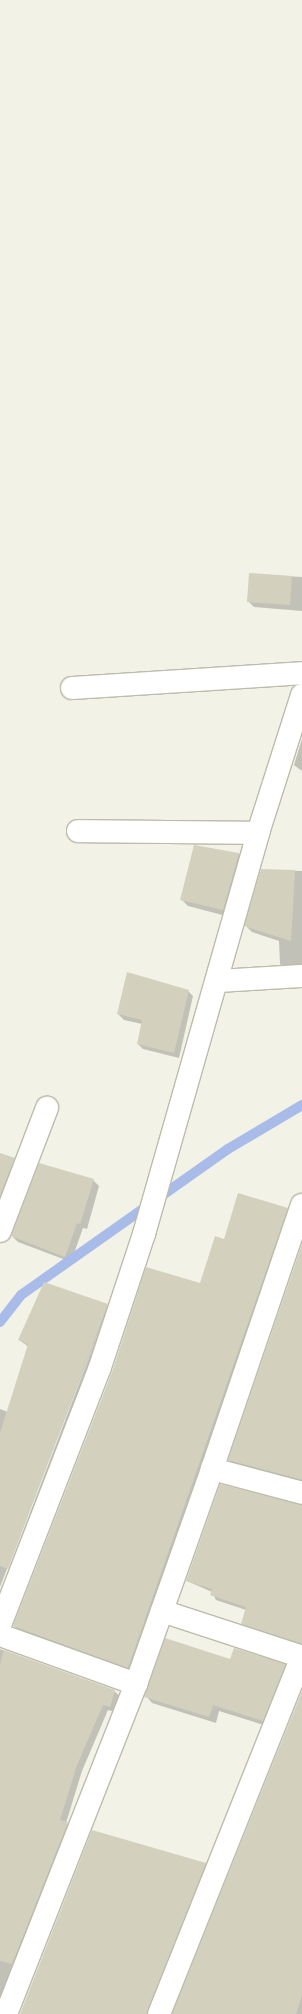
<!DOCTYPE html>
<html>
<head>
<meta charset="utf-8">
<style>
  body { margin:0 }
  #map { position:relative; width:302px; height:2014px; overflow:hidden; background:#f2f2e7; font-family:"Work Sans",sans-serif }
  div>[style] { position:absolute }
  .shadow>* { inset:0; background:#0003 }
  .stream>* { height:10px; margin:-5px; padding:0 5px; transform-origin:5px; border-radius:5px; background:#a9bce9 }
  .building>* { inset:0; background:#d3d1be }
  .roads { filter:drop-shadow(1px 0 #bdbcab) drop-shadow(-1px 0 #bdbcab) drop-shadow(0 1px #bdbcab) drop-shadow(0 -1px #bdbcab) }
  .minor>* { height:22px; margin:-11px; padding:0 11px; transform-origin:11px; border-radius:11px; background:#fff }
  span { translate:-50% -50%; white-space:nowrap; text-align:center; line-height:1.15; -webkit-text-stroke:3px #fff; paint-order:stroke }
</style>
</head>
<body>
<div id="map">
  <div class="shadow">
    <div style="clip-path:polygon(250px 574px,302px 577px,302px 611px,254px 607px,248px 601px)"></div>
    <div style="clip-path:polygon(302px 739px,302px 771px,294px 765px)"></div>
    <div style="clip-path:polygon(195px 846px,239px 854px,246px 861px,230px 917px,188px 906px,182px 900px)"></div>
    <div style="clip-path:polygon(262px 870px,302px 871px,302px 970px,286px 971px,280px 964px,279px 941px,252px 932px,246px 926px)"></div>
    <div style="clip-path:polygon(188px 991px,193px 996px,179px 1058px,143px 1049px,138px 1044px,142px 1024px,124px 1020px,118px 1014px)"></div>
    <div style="clip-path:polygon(0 1154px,19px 1163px,0 1212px)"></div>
    <div style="clip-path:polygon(93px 1180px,99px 1186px,87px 1229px,83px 1228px,71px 1262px,18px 1242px,12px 1236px)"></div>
    <div style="clip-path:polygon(287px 1209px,293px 1214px,134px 1673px,20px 1632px,14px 1626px,225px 1240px)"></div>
    <div style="clip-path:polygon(302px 1247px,302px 1483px,234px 1465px,229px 1460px)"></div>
    <div style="clip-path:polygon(107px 1305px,112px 1310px,0 1608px,0 1592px,108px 1307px,0 1587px,0 1409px,8px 1412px,29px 1347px,19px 1340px)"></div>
    <div style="clip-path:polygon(302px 1506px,302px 1647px,247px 1629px,242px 1623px,246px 1610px,216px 1600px,212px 1592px,187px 1581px)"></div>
    <div style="clip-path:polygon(0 1649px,114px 1691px,120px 1696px,115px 1712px,108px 1710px,82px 1771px,66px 1823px,73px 1829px,0 2014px)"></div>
    <div style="clip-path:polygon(231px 1660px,285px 1665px,292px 1672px,270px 1727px,219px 1711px,216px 1723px,152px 1703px,146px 1696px)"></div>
    <div style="clip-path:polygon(302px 1695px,302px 2014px,172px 2014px,246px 1840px)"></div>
    <div style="clip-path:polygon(206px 1863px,211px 1869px,153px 2014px,21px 2014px)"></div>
  </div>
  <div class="stream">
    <div style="left:0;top:1322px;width:34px;rotate:-52deg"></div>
    <div style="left:21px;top:1295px;width:253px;rotate:-35.2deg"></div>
    <div style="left:228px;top:1149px;width:86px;rotate:-30.7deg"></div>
  </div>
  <div class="building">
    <div style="clip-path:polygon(249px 573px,292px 576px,290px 605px,247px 602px)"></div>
    <div style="clip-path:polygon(194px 845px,239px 853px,223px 910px,180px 900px)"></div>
    <div style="clip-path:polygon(261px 869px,295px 870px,291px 941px,244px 926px)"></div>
    <div style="clip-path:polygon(127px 972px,189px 990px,174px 1053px,137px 1044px,142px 1020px,117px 1014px)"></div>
    <div style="clip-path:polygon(0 1153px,15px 1158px,0 1196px)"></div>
    <div style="clip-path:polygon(39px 1163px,94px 1179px,80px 1224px,77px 1223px,65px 1257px,11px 1236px)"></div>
    <div style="clip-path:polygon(238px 1193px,288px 1208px,128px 1668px,13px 1626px,112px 1372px,146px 1267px,200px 1283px,215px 1236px,224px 1239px)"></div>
    <div style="clip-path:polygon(302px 1244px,302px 1480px,228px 1460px)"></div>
    <div style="clip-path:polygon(44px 1282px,108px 1304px,8px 1569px,0 1566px,0 1433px,28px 1344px,18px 1340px)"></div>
    <div style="clip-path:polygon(220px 1484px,302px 1505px,302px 1644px,241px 1624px,246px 1607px,210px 1595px,212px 1589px,186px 1581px)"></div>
    <div style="clip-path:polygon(165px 1638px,230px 1659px,234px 1648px,286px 1664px,263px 1721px,213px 1705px,209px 1717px,144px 1697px)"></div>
    <div style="clip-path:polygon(4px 1650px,115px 1690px,110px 1707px,103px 1705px,77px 1765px,60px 1820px,68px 1822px,12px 1964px,0 1961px,0 1664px)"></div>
    <div style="clip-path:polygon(302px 1691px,302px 1995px,296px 2014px,172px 2014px)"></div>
    <div style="clip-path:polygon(92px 1830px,206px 1863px,147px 2014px,20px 2014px)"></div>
  </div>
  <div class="roads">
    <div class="minor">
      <div style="left:72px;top:688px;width:230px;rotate:-3.7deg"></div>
      <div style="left:78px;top:831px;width:180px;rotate:0.6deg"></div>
      <div style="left:217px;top:981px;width:85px;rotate:-3.4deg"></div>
      <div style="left:0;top:1231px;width:132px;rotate:-69.1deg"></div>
      <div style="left:212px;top:1469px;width:279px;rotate:-71.2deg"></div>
      <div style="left:162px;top:1611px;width:145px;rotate:18.1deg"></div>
      <div style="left:0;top:1625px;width:277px;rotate:-68.8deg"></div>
      <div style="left:100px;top:1367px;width:140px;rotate:-71.7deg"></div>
      <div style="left:144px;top:1234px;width:417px;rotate:-74.1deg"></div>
      <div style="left:258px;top:833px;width:145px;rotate:-72.3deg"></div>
      <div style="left:0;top:1635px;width:145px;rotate:19.8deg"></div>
      <div style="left:6px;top:2014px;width:355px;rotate:-68.5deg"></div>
      <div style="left:136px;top:1684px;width:228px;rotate:-70.5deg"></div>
      <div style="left:212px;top:1469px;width:93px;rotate:14.9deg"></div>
      <div style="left:159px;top:2014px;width:385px;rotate:-68.2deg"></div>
    </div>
  </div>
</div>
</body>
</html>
